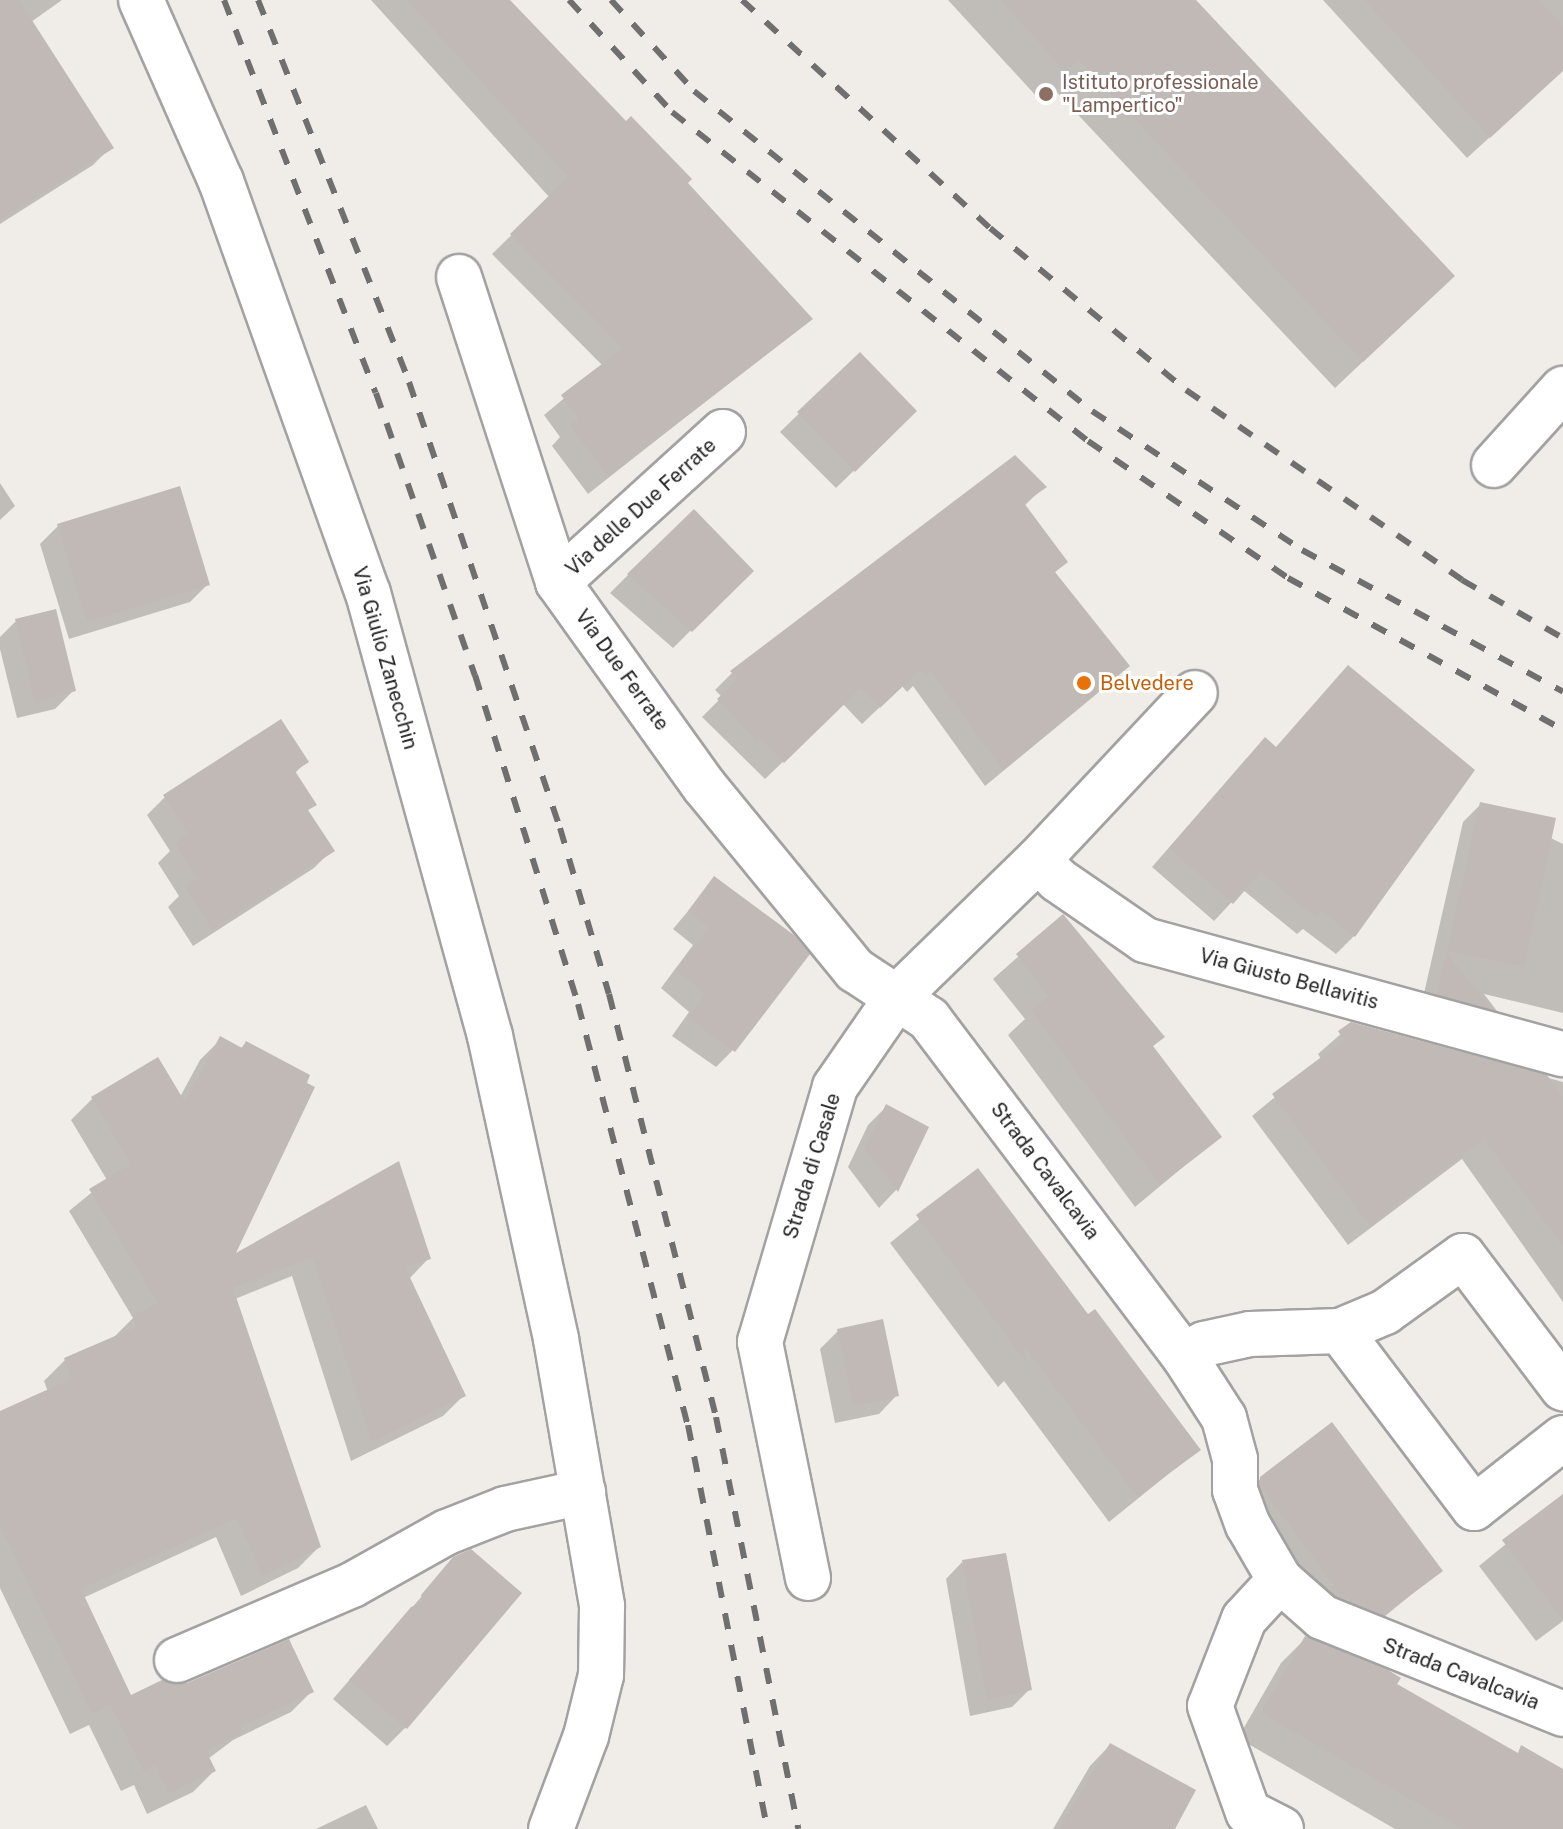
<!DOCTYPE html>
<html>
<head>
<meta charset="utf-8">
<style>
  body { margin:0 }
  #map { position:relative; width:1563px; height:1829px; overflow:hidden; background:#f0ede8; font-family:"Public Sans",sans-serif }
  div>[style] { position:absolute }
  .shadow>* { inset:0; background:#0003 }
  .building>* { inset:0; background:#c0b9b5 }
  .roads { filter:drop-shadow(2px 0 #a2a2a2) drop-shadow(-2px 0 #a2a2a2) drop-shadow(0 2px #a2a2a2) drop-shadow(0 -2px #a2a2a2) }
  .minor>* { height:44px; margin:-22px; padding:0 22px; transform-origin:22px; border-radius:22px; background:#fff }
  .rail>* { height:6px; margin-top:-3px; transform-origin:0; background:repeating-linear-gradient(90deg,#6f6f6f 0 16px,transparent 0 32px) }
  .dots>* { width:22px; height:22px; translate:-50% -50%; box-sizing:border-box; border:4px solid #fff; border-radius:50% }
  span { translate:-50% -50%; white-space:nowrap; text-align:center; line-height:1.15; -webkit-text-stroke:6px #fff; paint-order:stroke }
  .education-label { font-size:20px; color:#785e54 }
  .left { translate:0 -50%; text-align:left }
  .street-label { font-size:20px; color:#212121 }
  .food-label { font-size:20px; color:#c56008 }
</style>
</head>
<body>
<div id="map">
  <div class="shadow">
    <div style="clip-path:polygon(0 0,62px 0,0 44px)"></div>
    <div style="clip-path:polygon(371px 0,508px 0,810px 319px,588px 494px,552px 446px,560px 437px,544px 415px,603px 366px,492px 254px,550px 198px)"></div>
    <div style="clip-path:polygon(948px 0,1194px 0,1425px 303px,1335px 388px,1051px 86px,1038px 98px)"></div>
    <div style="clip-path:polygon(1323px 0,1563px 0,1563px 70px,1467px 158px)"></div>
    <div style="clip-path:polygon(0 119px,111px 147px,93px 165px,0 224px)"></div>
    <div style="clip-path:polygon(860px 354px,915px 411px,836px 488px,780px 432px)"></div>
    <div style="clip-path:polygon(1015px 457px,1044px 487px,1024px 506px,1065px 562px,1054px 573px,1110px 683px,985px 786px,913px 686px,907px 692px,902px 686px,862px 724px,843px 704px,765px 779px,702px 717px,722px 697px,715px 690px,732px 673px)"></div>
    <div style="clip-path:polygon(0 483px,15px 506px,0 520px)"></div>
    <div style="clip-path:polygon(58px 526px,208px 584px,190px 602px,69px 639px,40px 544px)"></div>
    <div style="clip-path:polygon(751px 571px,673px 648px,610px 593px,628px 575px)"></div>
    <div style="clip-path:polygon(16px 621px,73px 691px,55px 709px,17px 718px,0 649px,0 637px)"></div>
    <div style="clip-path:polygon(1348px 668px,1354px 936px,1336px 954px,1303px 929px,1297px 934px,1243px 890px,1214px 921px,1152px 867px,1247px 758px,1275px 749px)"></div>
    <div style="clip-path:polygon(306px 762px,294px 774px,314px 804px,307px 811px,332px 850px,314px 868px,193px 946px,168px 907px,179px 896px,158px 863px,170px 851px,147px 815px,165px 797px)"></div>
    <div style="clip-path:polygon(1481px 804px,1563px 844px,1563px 1013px,1484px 994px,1497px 1011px,1480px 1027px,1420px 1011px,1463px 822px)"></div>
    <div style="clip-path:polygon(715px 879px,733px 1050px,716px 1067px,672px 1036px,689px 1012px,661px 988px,693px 945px,673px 929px)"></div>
    <div style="clip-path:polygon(1063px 917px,1162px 1037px,1152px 1047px,1219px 1137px,1135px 1207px,1008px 1035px,1025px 1019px,993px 979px)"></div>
    <div style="clip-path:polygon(1352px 1024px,1563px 1082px,1563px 1302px,1462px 1159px,1348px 1245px,1252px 1116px,1321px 1059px,1318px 1054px)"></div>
    <div style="clip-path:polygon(221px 1039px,240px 1049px,246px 1043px,232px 1258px,398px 1164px,428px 1259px,409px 1279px,464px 1395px,443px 1416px,351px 1461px,292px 1276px,235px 1299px,319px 1547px,298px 1568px,241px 1596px,216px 1537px,83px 1598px,130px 1698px,312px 1691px,291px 1712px,233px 1740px,208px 1759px,214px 1771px,193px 1792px,147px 1814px,134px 1785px,121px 1791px,89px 1725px,70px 1734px,0 1588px,0 1413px,48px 1392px,44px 1381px,65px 1360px,113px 1338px,133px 1318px,69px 1211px,107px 1180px,71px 1120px,92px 1099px,157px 1060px,180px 1097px,200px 1060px)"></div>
    <div style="clip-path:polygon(886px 1107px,927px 1127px,896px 1190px,879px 1208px,848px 1167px,868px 1125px)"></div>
    <div style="clip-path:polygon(978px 1171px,1088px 1317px,1198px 1450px,1109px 1522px,1004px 1381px,998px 1387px,890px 1243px)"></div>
    <div style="clip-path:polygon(838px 1331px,897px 1395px,879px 1414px,835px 1423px,820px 1349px)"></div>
    <div style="clip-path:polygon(1261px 1478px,1440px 1571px,1356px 1640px,1234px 1506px)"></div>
    <div style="clip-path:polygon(1563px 1497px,1563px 1621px,1536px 1641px,1479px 1566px)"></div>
    <div style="clip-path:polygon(454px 1559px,405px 1728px,387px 1746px,333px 1699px)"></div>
    <div style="clip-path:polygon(962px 1562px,1029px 1690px,1012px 1707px,970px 1716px,946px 1579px)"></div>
    <div style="clip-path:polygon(1306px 1638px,1563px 1780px,1563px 1829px,1395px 1829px,1238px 1738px,1281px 1663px)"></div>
    <div style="clip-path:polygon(1110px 1745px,1172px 1829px,1053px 1829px,1090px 1766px)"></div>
    <div style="clip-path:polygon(366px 1805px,378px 1829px,316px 1829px)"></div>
  </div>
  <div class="building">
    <div style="clip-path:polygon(0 0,19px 0,114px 148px,0 220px)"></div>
    <div style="clip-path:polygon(407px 0,510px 0,626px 121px,631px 116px,692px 179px,688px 183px,813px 319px,608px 477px,570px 425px,579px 419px,561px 395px,623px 348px,510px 234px,568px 177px)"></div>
    <div style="clip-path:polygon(1000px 0,1196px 0,1455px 276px,1363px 362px,1079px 60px,1066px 72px)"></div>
    <div style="clip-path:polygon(1365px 0,1539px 0,1563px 26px,1563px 71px,1490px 138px)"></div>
    <div style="clip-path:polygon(860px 352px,917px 411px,855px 472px,797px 412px)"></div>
    <div style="clip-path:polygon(1015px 455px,1047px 487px,1024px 503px,1068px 562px,1055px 572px,1130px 666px,1003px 770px,931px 671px,925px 676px,920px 670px,880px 708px,861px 688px,784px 763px,760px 738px,757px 741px,717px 699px,738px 679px,730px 671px)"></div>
    <div style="clip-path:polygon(180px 486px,210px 585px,87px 622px,57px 524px)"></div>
    <div style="clip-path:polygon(694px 509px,754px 571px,692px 632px,627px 574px)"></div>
    <div style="clip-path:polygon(56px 609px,76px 691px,35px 702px,15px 619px)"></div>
    <div style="clip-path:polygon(1348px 665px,1475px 770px,1355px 937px,1322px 912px,1316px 918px,1261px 872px,1233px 904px,1169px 848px,1265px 737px,1276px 747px)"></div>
    <div style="clip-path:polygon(281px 719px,309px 762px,295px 771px,317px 805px,308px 810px,335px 851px,212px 930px,185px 887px,197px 879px,175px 843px,188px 834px,163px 795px)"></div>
    <div style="clip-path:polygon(1480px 802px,1556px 818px,1524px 967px,1447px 951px)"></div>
    <div style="clip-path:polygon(714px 876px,794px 935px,810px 954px,735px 1052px,688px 1018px,705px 994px,676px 970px,709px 927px,688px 911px)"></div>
    <div style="clip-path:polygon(1063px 914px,1165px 1037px,1153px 1046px,1222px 1137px,1160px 1185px,1031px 1010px,1049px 996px,1016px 954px)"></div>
    <div style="clip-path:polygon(1446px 952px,1492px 1009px,1437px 994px)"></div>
    <div style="clip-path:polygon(1351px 1022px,1547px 1075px,1563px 1097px,1563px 1246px,1484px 1139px,1370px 1226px,1272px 1094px,1344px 1040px,1338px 1031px)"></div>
    <div style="clip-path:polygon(220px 1036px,242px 1048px,246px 1041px,310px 1075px,307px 1083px,315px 1087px,236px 1253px,399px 1161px,431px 1259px,405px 1267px,466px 1396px,372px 1442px,313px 1257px,233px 1288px,321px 1547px,262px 1576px,237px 1518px,81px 1589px,131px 1695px,162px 1680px,187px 1683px,289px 1639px,314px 1692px,241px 1726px,243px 1733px,206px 1751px,216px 1771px,168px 1794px,155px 1765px,143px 1771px,111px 1705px,92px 1714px,0 1526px,0 1411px,71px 1379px,64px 1358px,136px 1327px,133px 1316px,158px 1303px,89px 1189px,131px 1164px,91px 1097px,158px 1057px,185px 1102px)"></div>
    <div style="clip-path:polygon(886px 1104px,929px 1127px,898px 1192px,865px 1148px)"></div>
    <div style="clip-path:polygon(978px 1168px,1088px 1314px,1095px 1309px,1201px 1450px,1137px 1497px,1024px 1346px,1026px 1362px,916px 1215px)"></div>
    <div style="clip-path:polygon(883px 1319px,899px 1396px,853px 1406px,837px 1329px)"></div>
    <div style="clip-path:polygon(1332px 1422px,1443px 1571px,1384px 1615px,1331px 1591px,1334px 1585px,1260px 1486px,1260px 1477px)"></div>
    <div style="clip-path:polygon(1563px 1494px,1563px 1620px,1502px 1540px)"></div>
    <div style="clip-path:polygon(471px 1549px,522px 1593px,407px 1729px,349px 1680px,411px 1607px,423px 1603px,421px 1595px,453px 1557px)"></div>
    <div style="clip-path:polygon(1006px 1553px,1032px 1690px,987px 1700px,962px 1560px)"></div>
    <div style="clip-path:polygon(1305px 1636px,1388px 1670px,1401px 1678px,1397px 1684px,1518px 1753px,1521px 1745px,1563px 1769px,1563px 1829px,1462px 1829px,1261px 1713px)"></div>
    <div style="clip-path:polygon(1110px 1743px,1196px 1790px,1175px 1829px,1059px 1829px)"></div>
  </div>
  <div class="roads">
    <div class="minor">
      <div style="left:141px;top:0;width:198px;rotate:66.2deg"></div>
      <div style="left:221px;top:181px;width:437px;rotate:70.4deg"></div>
      <div style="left:368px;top:593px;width:459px;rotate:74.6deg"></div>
      <div style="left:490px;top:1036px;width:310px;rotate:77.7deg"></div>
      <div style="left:556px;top:1339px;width:271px;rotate:80.2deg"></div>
      <div style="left:602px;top:1606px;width:69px;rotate:90.8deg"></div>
      <div style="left:601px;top:1675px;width:63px;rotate:103.8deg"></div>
      <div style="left:586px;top:1736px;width:99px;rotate:110.6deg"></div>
      <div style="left:459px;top:277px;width:321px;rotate:72deg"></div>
      <div style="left:558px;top:582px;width:252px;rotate:54.4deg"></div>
      <div style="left:705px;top:787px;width:237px;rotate:50.7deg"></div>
      <div style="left:855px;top:970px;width:89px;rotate:33.5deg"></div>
      <div style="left:929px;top:1019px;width:423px;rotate:52.9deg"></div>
      <div style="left:1184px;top:1356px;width:74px;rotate:57.2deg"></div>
      <div style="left:1224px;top:1418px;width:42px;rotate:75deg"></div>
      <div style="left:1235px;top:1459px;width:31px;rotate:90deg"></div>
      <div style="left:1235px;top:1490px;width:37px;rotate:70deg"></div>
      <div style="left:1248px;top:1525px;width:64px;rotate:59.8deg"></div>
      <div style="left:1280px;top:1580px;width:56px;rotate:41.4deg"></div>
      <div style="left:1322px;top:1617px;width:260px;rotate:21.9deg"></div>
      <div style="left:1494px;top:465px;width:103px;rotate:-47.8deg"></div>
      <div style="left:558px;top:582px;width:223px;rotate:-42.3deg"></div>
      <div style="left:1038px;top:860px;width:28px;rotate:45deg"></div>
      <div style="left:1058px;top:880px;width:106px;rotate:34.6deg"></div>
      <div style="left:1145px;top:940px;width:433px;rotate:15.3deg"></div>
      <div style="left:1340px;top:1331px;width:222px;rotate:52.9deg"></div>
      <div style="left:1474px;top:1508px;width:113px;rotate:-38.2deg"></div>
      <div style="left:1184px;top:1356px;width:23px;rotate:-31deg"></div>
      <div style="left:1204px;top:1344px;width:47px;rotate:-12.3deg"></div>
      <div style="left:1250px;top:1334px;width:90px;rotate:-1.9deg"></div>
      <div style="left:1340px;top:1331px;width:49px;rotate:-22.9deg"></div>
      <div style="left:1385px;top:1312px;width:96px;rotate:-35.7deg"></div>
      <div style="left:1463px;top:1256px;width:166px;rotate:52.9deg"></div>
      <div style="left:808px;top:1578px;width:241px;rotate:-101.5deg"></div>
      <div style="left:760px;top:1342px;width:266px;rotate:-73.6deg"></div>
      <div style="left:835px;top:1087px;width:109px;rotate:-55.4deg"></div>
      <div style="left:897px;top:997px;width:197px;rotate:-44.2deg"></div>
      <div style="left:1038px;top:860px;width:229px;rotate:-46.8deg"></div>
      <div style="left:1280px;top:1580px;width:53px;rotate:132.7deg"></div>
      <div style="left:1244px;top:1619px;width:93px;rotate:111.3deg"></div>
      <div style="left:1210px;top:1706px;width:113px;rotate:70.3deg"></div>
      <div style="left:1248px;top:1812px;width:37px;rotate:27deg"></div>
      <div style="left:177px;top:1660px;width:190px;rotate:-23.2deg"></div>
      <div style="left:352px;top:1585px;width:109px;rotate:-29.2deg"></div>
      <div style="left:447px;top:1532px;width:62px;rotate:-21.6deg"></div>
      <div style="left:505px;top:1509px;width:80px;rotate:-12.3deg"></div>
    </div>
  </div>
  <div class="rail">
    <div style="left:224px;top:0;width:421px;rotate:68.9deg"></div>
    <div style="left:376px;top:393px;width:299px;rotate:70.7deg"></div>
    <div style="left:475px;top:675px;width:345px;rotate:72.6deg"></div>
    <div style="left:578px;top:1004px;width:435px;rotate:75.4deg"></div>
    <div style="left:688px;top:1425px;width:412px;rotate:78.9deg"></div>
    <div style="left:258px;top:0;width:411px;rotate:68.4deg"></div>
    <div style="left:409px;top:382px;width:471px;rotate:71.3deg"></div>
    <div style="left:560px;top:828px;width:173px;rotate:73.6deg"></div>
    <div style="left:609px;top:994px;width:436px;rotate:75.8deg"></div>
    <div style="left:716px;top:1417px;width:420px;rotate:78.7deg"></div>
    <div style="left:569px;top:0;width:152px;rotate:47.4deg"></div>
    <div style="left:672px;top:112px;width:530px;rotate:38.34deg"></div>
    <div style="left:1088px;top:441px;width:242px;rotate:34.4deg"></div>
    <div style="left:1288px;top:578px;width:314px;rotate:28.9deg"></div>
    <div style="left:611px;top:0;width:123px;rotate:47.6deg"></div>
    <div style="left:694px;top:91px;width:511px;rotate:38.8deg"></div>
    <div style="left:1092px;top:411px;width:252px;rotate:33.5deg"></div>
    <div style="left:1302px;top:550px;width:297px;rotate:28.5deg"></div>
    <div style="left:742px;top:0;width:337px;rotate:42.6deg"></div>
    <div style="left:990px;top:228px;width:254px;rotate:39.6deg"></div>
    <div style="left:1186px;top:390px;width:335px;rotate:34.5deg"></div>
    <div style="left:1462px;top:580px;width:116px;rotate:29.9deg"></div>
  </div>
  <div class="dots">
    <div style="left:1046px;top:94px;background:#8d6e63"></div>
    <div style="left:1084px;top:683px;background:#e8710a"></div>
  </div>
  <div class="education-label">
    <span class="left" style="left:1062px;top:94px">Istituto professionale<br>"Lampertico"</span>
  </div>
  <div class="street-label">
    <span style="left:641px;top:507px;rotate:-42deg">Via delle Due Ferrate</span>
    <span style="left:385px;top:658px;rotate:74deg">Via Giulio Zanecchin</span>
    <span style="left:622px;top:670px;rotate:54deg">Via Due Ferrate</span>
    <span style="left:1289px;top:979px;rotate:15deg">Via Giusto Bellavitis</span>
    <span style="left:812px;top:1166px;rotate:-73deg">Strada di Casale</span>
    <span style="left:1045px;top:1171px;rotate:53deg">Strada Cavalcavia</span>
    <span style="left:1461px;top:1674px;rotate:21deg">Strada Cavalcavia</span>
  </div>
  <div class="food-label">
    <span class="left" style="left:1100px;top:683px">Belvedere</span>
  </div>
</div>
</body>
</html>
